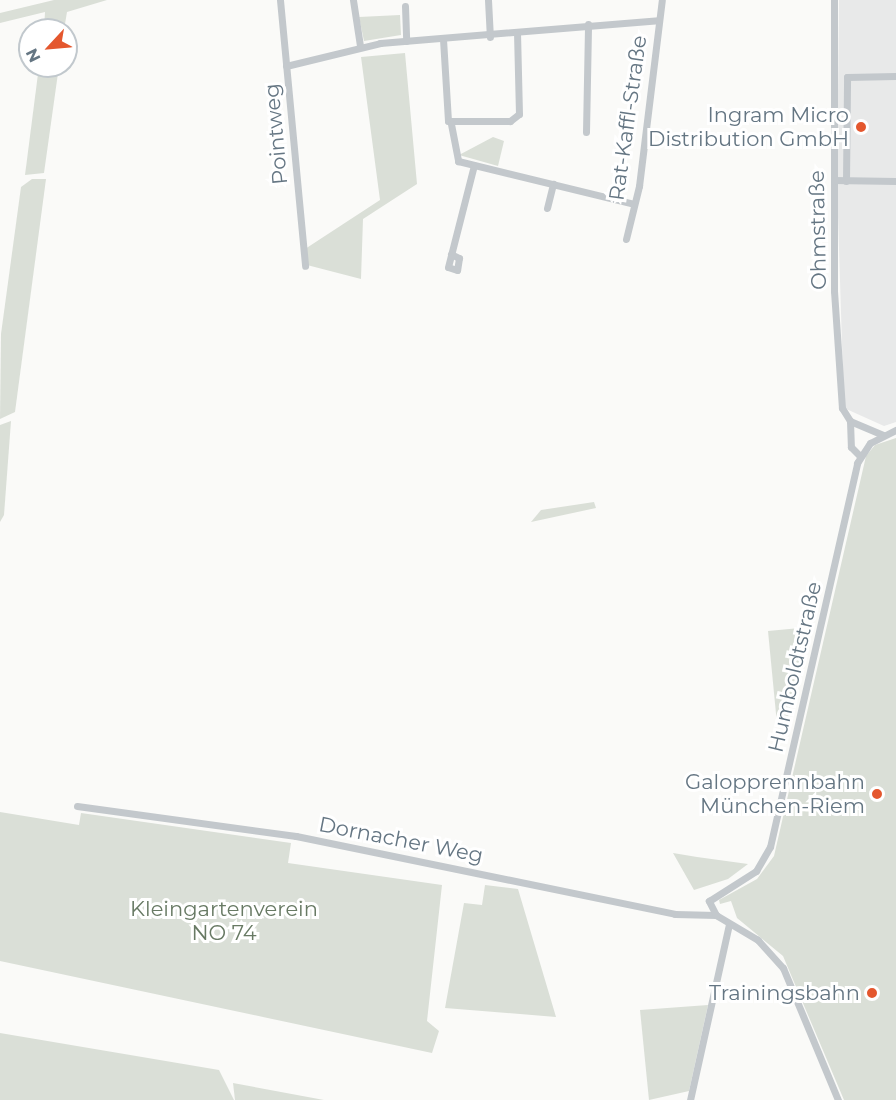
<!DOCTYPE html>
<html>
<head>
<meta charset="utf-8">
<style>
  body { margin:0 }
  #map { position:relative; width:896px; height:1100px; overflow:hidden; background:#fafaf8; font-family:Montserrat,sans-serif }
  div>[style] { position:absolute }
  .built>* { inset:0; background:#e8e9e9 }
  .green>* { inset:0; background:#dadfd7 }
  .minor>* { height:7px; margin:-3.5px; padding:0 3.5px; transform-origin:3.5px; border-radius:3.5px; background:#c3c8cc }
  .dots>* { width:16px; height:16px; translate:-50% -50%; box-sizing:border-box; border:3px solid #fff; border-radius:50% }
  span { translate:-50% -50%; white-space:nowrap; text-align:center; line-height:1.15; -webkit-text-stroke:6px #fff; paint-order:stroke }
  .poi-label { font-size:21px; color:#657683 }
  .right { translate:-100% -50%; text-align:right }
  .street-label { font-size:21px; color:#657683 }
  .park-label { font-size:21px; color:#687a64 }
  .north { position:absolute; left:18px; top:18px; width:60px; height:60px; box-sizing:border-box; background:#fff; border:2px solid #c1c8cd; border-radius:50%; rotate:244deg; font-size:16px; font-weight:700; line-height:24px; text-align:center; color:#657683 }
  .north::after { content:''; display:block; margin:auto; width:21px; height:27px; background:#e4572e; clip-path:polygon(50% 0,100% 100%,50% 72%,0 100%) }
</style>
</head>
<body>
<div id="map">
  <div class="built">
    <div style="clip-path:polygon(839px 0,896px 0,896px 422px,884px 426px,844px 408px,837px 185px)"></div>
  </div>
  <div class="green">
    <div style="clip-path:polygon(54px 0,107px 0,67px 12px,64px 30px,44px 30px,45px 12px,0 23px,0 13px)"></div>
    <div style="clip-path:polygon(400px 15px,401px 35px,364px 41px,359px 17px)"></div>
    <div style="clip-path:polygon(405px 53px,417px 184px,363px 219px,361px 279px,307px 265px,305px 249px,380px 200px,361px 57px)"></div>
    <div style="clip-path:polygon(39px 66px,59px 66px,44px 173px,25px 175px)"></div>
    <div style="clip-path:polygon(493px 137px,504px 141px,498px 166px,459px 155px)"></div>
    <div style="clip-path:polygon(32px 179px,46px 179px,15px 412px,0 419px,1px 334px,21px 187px)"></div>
    <div style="clip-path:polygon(11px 421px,4px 515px,0 522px,0 425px)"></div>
    <div style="clip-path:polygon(896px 438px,896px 1100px,844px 1100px,783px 956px,737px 918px,731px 901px,720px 904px,719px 900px,757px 879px,774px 856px,866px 456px,875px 445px)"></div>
    <div style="clip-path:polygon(594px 502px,596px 508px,531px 522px,541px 510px)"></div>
    <div style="clip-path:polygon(800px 628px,805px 635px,786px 727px,777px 724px,768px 631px)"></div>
    <div style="clip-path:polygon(0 812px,79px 825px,81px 813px,291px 843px,288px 863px,442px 885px,427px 1021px,439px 1031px,432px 1053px,0 961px)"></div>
    <div style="clip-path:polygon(673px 853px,697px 857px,748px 864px,728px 879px,694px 890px)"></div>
    <div style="clip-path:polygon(485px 885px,518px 889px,556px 1017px,445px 1008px,464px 903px,482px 905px)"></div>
    <div style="clip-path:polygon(708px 1005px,689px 1091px,649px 1100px,640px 1010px)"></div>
    <div style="clip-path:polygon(0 1033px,219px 1070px,234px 1100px,0 1100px)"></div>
    <div style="clip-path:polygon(233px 1083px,324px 1100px,235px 1100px)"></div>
  </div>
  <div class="minor">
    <div style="left:280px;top:0;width:267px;rotate:84.6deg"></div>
    <div style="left:353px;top:0;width:47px;rotate:81.3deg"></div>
    <div style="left:488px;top:0;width:37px;rotate:87deg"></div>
    <div style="left:834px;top:0;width:291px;rotate:90deg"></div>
    <div style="left:834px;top:291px;width:117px;rotate:86.1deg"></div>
    <div style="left:842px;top:408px;width:15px;rotate:58deg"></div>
    <div style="left:850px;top:421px;width:26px;rotate:88deg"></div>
    <div style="left:851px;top:447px;width:13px;rotate:45deg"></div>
    <div style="left:405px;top:6px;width:35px;rotate:88deg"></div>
    <div style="left:443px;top:39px;width:82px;rotate:86.5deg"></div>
    <div style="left:448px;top:121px;width:62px"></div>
    <div style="left:510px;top:121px;width:11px;rotate:-38deg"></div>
    <div style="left:519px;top:114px;width:81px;rotate:-91.4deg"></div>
    <div style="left:286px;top:66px;width:97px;rotate:-13.7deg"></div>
    <div style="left:380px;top:43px;width:279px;rotate:-4.7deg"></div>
    <div style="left:451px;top:124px;width:38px;rotate:79deg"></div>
    <div style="left:458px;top:161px;width:181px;rotate:13.7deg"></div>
    <div style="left:586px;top:132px;width:108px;rotate:-88.9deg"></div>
    <div style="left:834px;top:180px;width:62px;rotate:0.9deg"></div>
    <div style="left:846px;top:181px;width:104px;rotate:-89.4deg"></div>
    <div style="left:847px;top:77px;width:49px;rotate:-1.2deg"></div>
    <div style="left:547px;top:208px;width:25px;rotate:-76deg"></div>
    <div style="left:626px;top:239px;width:55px;rotate:-76.2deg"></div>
    <div style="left:639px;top:186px;width:187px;rotate:-83deg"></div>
    <div style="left:451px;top:254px;width:9px;rotate:27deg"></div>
    <div style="left:459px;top:258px;width:12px;rotate:99deg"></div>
    <div style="left:457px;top:270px;width:9px;rotate:-162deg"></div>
    <div style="left:448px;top:267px;width:105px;rotate:-75.7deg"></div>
    <div style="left:850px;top:421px;width:36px;rotate:23deg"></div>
    <div style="left:77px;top:806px;width:221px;rotate:7.8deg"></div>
    <div style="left:296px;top:836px;width:387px;rotate:11.6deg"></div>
    <div style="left:675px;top:914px;width:41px;rotate:1.4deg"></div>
    <div style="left:690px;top:1100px;width:180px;rotate:-77.5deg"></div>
    <div style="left:838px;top:1100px;width:143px;rotate:-112.6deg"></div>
    <div style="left:783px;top:968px;width:38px;rotate:-132deg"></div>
    <div style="left:758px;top:940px;width:49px;rotate:-149.2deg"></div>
    <div style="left:716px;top:915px;width:16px;rotate:-117deg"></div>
    <div style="left:709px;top:901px;width:56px;rotate:-32.6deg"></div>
    <div style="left:756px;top:871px;width:28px;rotate:-60deg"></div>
    <div style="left:770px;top:847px;width:394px;rotate:-77.2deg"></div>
    <div style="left:857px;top:463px;width:24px;rotate:-57deg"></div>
    <div style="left:870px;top:443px;width:29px;rotate:-27deg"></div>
  </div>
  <div class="dots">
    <div style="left:861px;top:127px;background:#e4572e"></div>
    <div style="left:877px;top:794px;background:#e4572e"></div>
    <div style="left:872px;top:993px;background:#e4572e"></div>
  </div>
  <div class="poi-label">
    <span class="right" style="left:849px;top:127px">Ingram Micro<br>Distribution GmbH</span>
    <span class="right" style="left:865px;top:794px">Galopprennbahn<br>München-Riem</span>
    <span class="right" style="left:860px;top:993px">Trainingsbahn</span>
  </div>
  <div class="street-label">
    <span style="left:628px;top:118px;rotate:-82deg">Rat-Kaffl-Straße</span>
    <span style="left:276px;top:134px;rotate:-95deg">Pointweg</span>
    <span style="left:818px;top:230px;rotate:-91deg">Ohmstraße</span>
    <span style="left:795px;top:667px;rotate:-77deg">Humboldtstraße</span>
    <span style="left:401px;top:840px;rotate:11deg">Dornacher Weg</span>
  </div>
  <div class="park-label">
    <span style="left:224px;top:921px">Kleingartenverein<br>NO 74</span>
  </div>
  <div class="north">N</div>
</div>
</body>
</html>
